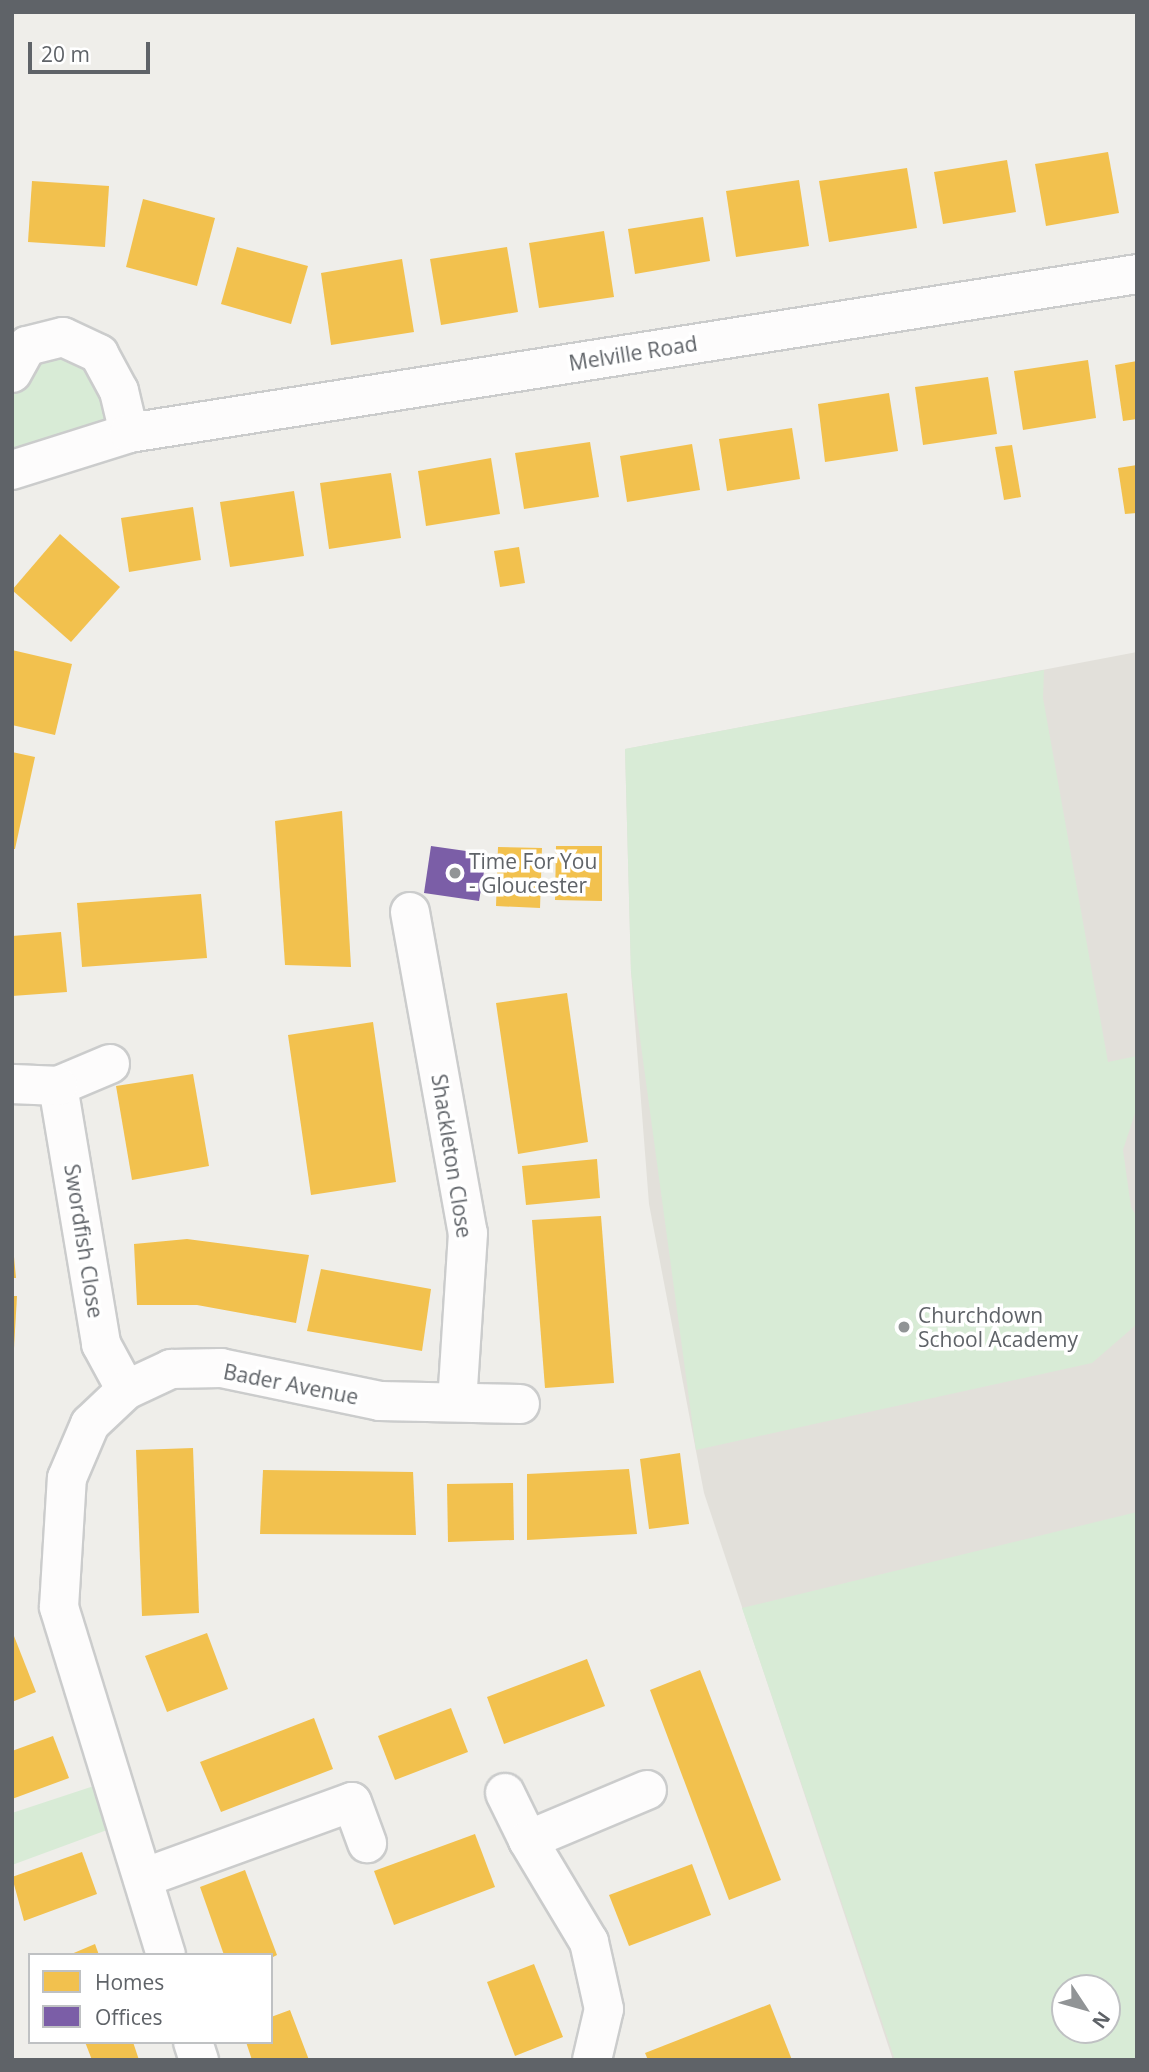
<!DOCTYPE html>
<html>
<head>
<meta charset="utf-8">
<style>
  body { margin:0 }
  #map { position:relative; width:1149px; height:2072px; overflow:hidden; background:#efeeea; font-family:"Open Sans",sans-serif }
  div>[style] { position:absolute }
  .education>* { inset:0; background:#e2e0da }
  .green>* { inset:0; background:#d8ebd6 }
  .homes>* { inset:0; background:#f2c14e }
  .offices>* { inset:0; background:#7b5ea7 }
  .roads { filter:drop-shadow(2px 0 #cbcccc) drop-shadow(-2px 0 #cbcccc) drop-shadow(0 2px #cbcccc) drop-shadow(0 -2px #cbcccc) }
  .minor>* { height:38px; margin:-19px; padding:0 19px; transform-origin:19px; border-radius:19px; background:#fdfcfc }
  .dots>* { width:19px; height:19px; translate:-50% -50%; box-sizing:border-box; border:4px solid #fff; border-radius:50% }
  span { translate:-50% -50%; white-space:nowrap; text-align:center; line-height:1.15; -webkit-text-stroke:7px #fff; paint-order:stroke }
  .street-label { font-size:21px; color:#5f6368 }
  .poi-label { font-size:21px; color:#5f6368 }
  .left { translate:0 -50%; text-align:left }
  .frame { position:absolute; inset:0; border:14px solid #5f6368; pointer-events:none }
  .legend { position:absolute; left:28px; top:1953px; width:245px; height:91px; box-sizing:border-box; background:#fff; border:2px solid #bfc1c3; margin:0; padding:9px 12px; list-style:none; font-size:21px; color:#5f6368 }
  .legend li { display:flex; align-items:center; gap:14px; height:35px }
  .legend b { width:35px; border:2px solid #bfc1c3 }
  .north { position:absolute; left:1051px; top:1974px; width:70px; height:70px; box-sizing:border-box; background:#fff; border:2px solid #bfc1c3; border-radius:50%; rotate:126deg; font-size:19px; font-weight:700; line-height:28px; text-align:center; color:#5f6368 }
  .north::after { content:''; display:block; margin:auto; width:24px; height:32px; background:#919496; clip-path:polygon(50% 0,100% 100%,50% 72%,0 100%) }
  .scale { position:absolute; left:28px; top:42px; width:122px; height:32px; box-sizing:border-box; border:4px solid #5f6368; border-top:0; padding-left:9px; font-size:21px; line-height:24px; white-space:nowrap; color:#5f6368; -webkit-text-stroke:5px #fff; paint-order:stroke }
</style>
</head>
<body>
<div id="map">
  <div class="education">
    <div style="clip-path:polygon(evenodd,1137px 652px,1137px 2060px,893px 2060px,704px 1493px,649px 1204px,631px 972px,625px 749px,1137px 652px,1065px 1988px,1107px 1988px,1107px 2030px,1065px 2030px,1065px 1988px)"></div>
  </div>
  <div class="green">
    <div style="clip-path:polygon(27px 346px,99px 354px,129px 433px,12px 461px,12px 373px)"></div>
    <div style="clip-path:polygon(1044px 670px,1043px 698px,1108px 1062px,1137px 1056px,1137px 1107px,1123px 1150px,1131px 1207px,1137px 1217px,1137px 1324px,1092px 1363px,696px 1450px,631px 972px,625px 749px)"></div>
    <div style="clip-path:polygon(evenodd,1137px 1512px,1137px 2060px,895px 2060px,742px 1608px,1137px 1512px,1065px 1988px,1107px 1988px,1107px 2030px,1065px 2030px,1065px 1988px)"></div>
    <div style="clip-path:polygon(112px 1780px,126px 1823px,12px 1865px,12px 1813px)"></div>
  </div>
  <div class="homes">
    <div style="clip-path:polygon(1108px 152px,1119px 213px,1046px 226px,1035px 164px)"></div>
    <div style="clip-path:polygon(1007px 160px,1016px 212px,943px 224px,934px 172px)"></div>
    <div style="clip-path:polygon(907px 168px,917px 228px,829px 242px,819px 181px)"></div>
    <div style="clip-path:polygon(799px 180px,809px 246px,736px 257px,726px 191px)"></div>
    <div style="clip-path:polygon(32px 181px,109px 186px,105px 247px,28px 242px)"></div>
    <div style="clip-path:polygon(143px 199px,215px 218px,197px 286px,126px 267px)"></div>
    <div style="clip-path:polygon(703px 217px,710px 261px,635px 274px,628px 229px)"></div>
    <div style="clip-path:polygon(604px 231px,614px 297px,539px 308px,529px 243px)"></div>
    <div style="clip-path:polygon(237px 247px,308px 266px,291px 324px,221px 304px)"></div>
    <div style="clip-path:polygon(507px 247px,518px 312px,441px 325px,430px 259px)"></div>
    <div style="clip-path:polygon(402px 259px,414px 332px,331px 345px,321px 273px)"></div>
    <div style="clip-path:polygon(1088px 360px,1096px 418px,1023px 430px,1014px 371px)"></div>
    <div style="clip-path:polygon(1137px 361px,1137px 419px,1123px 421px,1115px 365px)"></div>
    <div style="clip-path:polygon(988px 377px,997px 434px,923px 445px,915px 387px)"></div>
    <div style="clip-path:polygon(889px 393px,898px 451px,825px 462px,818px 404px)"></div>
    <div style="clip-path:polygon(792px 428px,800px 479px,727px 491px,719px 439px)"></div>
    <div style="clip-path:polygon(590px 442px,599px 497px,524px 509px,515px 453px)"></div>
    <div style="clip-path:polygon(692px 444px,700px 490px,627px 502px,620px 456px)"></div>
    <div style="clip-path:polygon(1012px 445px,1021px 497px,1004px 500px,995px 447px)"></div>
    <div style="clip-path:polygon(491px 458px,500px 514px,426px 526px,418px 471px)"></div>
    <div style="clip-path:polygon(1137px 465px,1137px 513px,1125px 514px,1118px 468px)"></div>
    <div style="clip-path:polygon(391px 473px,401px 538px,329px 549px,320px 483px)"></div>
    <div style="clip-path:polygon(294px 491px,304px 556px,230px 567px,220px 502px)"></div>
    <div style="clip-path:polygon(193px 507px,201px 560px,129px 572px,121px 518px)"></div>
    <div style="clip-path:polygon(60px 534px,120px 587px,71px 642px,12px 590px)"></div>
    <div style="clip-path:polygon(519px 547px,525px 583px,500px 587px,494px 551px)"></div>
    <div style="clip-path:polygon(12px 650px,72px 664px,55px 735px,12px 725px)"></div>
    <div style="clip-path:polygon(12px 752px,35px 757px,15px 849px,12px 849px)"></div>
    <div style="clip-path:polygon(342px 811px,351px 967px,285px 965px,275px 821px)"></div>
    <div style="clip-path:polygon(556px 846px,602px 846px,602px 901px,555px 900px)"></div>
    <div style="clip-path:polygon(498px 847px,542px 848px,540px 908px,496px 906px)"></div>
    <div style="clip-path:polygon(201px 894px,207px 958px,82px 967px,77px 903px)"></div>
    <div style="clip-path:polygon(61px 932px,67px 992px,12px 996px,12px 936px)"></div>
    <div style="clip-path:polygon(567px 993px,588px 1142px,518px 1154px,496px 1003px)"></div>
    <div style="clip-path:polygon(373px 1022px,396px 1182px,311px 1195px,288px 1035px)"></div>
    <div style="clip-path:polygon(193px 1074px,209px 1166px,132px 1180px,116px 1086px)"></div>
    <div style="clip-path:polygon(597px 1159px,600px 1198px,526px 1205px,522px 1166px)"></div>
    <div style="clip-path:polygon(601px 1216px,614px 1383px,545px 1388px,532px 1220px)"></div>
    <div style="clip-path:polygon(187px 1239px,309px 1255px,296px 1323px,197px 1305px,137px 1305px,134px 1244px)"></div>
    <div style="clip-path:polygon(12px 1257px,14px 1257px,16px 1278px,12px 1278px)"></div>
    <div style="clip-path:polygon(321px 1269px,431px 1289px,422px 1351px,307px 1331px)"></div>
    <div style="clip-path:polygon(12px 1296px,17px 1296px,13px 1365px,12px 1365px)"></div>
    <div style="clip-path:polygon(193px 1448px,199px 1613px,142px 1616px,136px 1450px)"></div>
    <div style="clip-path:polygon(680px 1453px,689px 1524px,649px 1529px,640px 1459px)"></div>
    <div style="clip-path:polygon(629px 1469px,637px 1534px,527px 1540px,527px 1474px)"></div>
    <div style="clip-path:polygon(263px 1470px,413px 1472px,416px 1535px,260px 1534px)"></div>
    <div style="clip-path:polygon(513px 1483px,514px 1540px,448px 1542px,447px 1484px)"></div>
    <div style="clip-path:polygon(12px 1631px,36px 1692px,12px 1702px)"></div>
    <div style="clip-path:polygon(207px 1633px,228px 1689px,167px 1712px,145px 1656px)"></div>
    <div style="clip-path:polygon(587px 1659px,605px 1706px,504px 1744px,487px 1697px)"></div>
    <div style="clip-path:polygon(700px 1670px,781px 1880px,729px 1900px,650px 1690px)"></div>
    <div style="clip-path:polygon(451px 1708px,468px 1752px,395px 1780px,378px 1736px)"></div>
    <div style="clip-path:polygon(314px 1718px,333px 1769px,221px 1812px,200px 1762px)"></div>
    <div style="clip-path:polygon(53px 1736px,69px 1778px,12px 1799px,12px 1751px)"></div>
    <div style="clip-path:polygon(475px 1834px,495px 1887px,394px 1925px,374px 1871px)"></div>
    <div style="clip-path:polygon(82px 1852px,97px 1894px,24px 1921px,12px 1877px)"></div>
    <div style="clip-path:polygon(692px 1864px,711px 1915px,629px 1946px,609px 1895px)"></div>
    <div style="clip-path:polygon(245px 1870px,277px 1955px,271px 1958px,224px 1955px,200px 1887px)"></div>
    <div style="clip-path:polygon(95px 1944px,99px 1955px,69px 1955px)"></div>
    <div style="clip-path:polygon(534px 1964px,563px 2037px,515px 2056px,487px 1982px)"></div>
    <div style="clip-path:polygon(770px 2004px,792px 2060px,648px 2060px,645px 2053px)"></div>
    <div style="clip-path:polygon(290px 2010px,309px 2060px,252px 2060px,246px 2042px,271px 2042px,271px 2017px)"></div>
    <div style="clip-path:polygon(85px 2042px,133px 2042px,139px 2060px,92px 2060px)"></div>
  </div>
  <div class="offices">
    <div style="clip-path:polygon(431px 846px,487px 854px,479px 901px,424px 893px)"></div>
  </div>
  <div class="roads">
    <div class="minor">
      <div style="left:12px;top:373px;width:31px;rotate:-61deg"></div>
      <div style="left:27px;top:346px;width:37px;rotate:-14deg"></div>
      <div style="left:63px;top:337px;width:40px;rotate:25deg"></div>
      <div style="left:99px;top:354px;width:42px;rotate:61.6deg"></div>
      <div style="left:119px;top:391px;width:43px;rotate:76.6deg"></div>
      <div style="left:12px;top:470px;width:123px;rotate:-17.5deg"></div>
      <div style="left:129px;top:433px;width:1020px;rotate:-8.96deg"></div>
      <div style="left:410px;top:912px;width:326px;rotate:79.8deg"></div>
      <div style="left:468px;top:1233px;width:169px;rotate:93.7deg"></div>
      <div style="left:110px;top:1064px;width:56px;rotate:157.1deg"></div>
      <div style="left:58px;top:1086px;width:262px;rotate:80.5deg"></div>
      <div style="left:101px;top:1344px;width:52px;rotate:61.5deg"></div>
      <div style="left:12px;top:1084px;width:46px;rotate:2.5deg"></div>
      <div style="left:505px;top:1793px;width:52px;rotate:63.9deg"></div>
      <div style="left:143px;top:1878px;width:222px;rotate:-20deg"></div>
      <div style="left:352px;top:1802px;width:44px;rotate:69.9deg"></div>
      <div style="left:166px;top:1955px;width:364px;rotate:-107.1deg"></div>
      <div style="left:59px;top:1607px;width:129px;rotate:-86.5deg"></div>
      <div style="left:67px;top:1478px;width:59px;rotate:-66.9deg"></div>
      <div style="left:90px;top:1424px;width:50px;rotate:-43.4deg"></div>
      <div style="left:126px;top:1390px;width:50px;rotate:-25deg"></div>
      <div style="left:171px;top:1369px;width:50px;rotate:-1.1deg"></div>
      <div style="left:221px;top:1368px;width:162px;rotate:11.7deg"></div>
      <div style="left:380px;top:1401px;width:140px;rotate:1.2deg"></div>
      <div style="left:193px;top:2042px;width:19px;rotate:72deg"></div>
      <div style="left:592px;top:2060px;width:52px;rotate:-76.8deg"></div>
      <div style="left:604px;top:2009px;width:69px;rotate:-102.6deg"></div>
      <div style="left:589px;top:1942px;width:119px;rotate:-120.9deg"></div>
      <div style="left:528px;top:1840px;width:129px;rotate:-22.8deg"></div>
    </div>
  </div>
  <div class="dots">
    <div style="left:455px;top:873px;background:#919496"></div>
    <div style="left:904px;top:1327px;background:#919496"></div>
  </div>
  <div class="street-label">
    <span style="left:633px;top:353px;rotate:-9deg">Melville Road</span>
    <span style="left:452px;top:1156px;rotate:81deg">Shackleton Close</span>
    <span style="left:84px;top:1241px;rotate:81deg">Swordfish Close</span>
    <span style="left:291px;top:1384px;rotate:11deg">Bader Avenue</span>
  </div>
  <div class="poi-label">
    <span class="left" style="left:469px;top:873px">Time For You<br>- Gloucester</span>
    <span class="left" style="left:918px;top:1327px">Churchdown<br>School Academy</span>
  </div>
  <div class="frame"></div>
  <ul class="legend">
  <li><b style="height:19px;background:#f2c14e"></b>Homes</li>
  <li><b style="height:19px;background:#7b5ea7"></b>Offices</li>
  </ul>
  <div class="north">N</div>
  <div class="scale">20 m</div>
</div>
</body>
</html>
